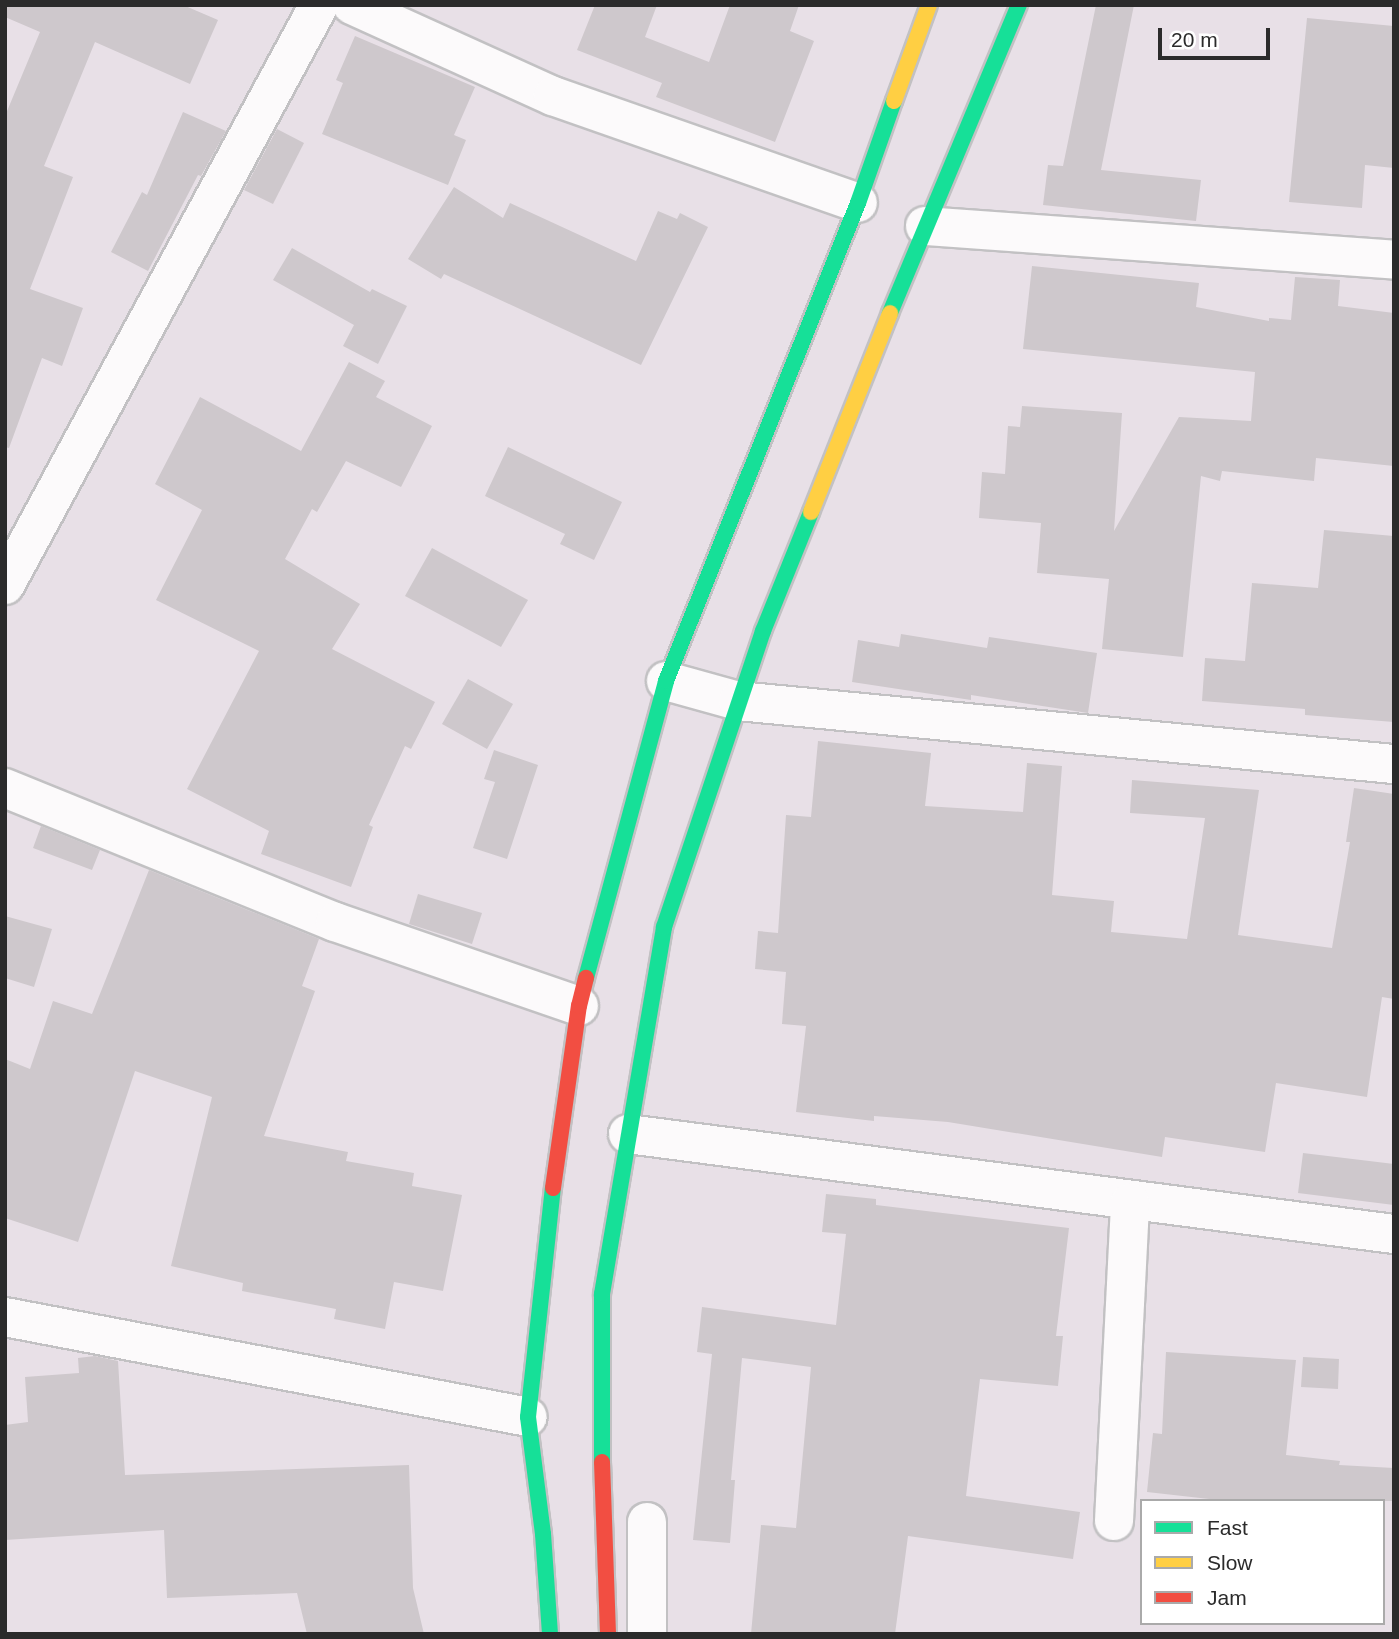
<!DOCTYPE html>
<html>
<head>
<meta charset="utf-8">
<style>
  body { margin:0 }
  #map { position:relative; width:1399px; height:1639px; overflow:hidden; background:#e8e0e7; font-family:Helvetica,sans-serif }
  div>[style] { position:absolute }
  .building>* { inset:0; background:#cec8cc }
  .roads { filter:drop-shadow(2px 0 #c2c1c3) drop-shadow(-2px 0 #c2c1c3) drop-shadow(0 2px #c2c1c3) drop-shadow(0 -2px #c2c1c3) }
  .street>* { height:38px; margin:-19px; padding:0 19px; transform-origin:19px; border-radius:19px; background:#fcfafb }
  .fast>* { height:16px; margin:-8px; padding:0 8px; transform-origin:8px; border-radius:8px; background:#16e098 }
  .slow>* { height:16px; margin:-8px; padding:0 8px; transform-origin:8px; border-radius:8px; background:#ffcf43 }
  .jam>* { height:16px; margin:-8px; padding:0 8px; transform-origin:8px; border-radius:8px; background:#f24e42 }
  span { translate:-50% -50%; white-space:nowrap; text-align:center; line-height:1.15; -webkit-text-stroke:7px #fff; paint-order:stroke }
  .frame { position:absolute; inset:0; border:7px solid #2b2b2b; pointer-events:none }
  .legend { position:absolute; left:1140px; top:1499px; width:245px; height:126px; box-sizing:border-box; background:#fff; border:2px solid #aaa; margin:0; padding:9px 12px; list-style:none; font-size:21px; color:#2b2b2b }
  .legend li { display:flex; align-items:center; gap:14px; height:35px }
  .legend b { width:35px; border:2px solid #aaa }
  .scale { position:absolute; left:1158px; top:28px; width:112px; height:32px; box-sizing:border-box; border:4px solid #2b2b2b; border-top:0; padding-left:9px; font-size:21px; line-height:24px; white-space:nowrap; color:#2b2b2b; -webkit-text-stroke:5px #fff; paint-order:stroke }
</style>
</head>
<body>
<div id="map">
  <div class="building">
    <div style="clip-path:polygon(5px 5px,183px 5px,218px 20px,190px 84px,95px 42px,44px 166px,73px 177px,30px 289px,83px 308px,62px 366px,42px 358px,9px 448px,5px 447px,5px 116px,40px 32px,5px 17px)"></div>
    <div style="clip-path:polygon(595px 5px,657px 5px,645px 37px,709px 62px,730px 5px,799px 5px,790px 31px,814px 41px,775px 142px,656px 97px,662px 83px,577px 50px)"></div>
    <div style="clip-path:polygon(1096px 5px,1134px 5px,1101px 170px,1201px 180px,1196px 221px,1043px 205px,1048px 165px,1063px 166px)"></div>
    <div style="clip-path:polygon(1307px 18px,1394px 26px,1394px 168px,1365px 165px,1362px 208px,1289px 202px)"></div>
    <div style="clip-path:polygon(355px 36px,475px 87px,454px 135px,466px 140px,448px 185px,322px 134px,343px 83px,336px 80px)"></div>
    <div style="clip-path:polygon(183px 112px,226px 131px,201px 176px,198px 175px,148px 271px,111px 252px,142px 192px,147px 195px)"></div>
    <div style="clip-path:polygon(277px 129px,304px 143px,273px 204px,244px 190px)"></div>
    <div style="clip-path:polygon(454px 187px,503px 218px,510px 203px,636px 261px,658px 211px,677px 219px,680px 213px,708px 227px,641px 365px,444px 274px,441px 279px,408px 259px)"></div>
    <div style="clip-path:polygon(292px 248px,370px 292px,372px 289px,407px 306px,378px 364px,343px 346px,354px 325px,273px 280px)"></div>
    <div style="clip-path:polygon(1032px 266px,1199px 283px,1196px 307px,1269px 321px,1269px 318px,1291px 320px,1295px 277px,1340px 280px,1338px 306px,1394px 313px,1394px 466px,1316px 458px,1314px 481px,1222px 471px,1220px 481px,1201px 476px,1183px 657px,1102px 649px,1109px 579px,1037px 573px,1041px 523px,979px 518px,982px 472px,1005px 474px,1008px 426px,1020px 427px,1022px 406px,1122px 413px,1114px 531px,1179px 417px,1251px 421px,1255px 372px,1023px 349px)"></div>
    <div style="clip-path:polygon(349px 362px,385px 381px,376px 397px,432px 426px,401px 487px,346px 461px,317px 512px,312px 509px,285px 559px,360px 604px,332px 649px,435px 702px,411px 749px,405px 746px,369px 825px,373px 827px,351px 887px,261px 854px,269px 831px,187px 789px,259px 651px,156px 600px,202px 510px,155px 484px,200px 397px,301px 451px)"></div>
    <div style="clip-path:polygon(508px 447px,622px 502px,594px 560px,560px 544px,565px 534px,485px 496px)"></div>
    <div style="clip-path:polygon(1324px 530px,1394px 536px,1394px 722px,1305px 715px,1305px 709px,1202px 701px,1205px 658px,1245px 661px,1252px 583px,1318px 588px)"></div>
    <div style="clip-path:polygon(432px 548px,528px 600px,501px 647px,405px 596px)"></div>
    <div style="clip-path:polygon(901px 634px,987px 648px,989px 637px,1097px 653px,1088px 713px,971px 695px,971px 700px,852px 682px,858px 640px,899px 647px)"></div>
    <div style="clip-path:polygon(468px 679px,513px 704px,487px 749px,442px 724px)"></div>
    <div style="clip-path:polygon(818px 741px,931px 753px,925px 806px,1023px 812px,1027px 763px,1062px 766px,1052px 895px,1114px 901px,1111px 932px,1187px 939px,1205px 818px,1130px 813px,1132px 780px,1259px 790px,1238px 935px,1332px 948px,1350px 842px,1346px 842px,1354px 788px,1394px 794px,1394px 999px,1382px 997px,1367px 1097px,1276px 1083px,1265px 1152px,1165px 1137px,1162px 1157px,948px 1122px,874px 1116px,874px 1121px,796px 1112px,806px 1026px,782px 1024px,786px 972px,755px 969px,758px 931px,778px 933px,786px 815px,811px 817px)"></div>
    <div style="clip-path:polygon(494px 750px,538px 765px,507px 859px,473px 848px,495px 782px,484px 779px)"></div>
    <div style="clip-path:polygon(41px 826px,100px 850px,92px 870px,33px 848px)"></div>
    <div style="clip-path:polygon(149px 870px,319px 939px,302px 986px,315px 991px,264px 1136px,348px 1152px,346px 1161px,414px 1173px,412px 1186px,462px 1195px,443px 1291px,394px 1282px,385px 1329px,334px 1319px,336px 1309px,242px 1291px,243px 1283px,171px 1266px,212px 1097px,135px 1071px,78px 1242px,5px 1218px,5px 1059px,30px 1069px,53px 1001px,92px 1014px)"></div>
    <div style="clip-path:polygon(418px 894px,482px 913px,472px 944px,409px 924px)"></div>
    <div style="clip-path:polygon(5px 916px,52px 929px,34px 987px,5px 978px)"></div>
    <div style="clip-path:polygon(1303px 1153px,1394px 1164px,1394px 1205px,1298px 1193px)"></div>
    <div style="clip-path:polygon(826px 1194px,876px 1199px,876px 1205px,1069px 1228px,1056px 1336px,1063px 1336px,1058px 1386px,980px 1379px,966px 1496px,1080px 1512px,1073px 1559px,908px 1536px,895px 1634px,751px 1634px,761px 1525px,796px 1528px,811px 1367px,742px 1358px,731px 1480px,735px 1480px,730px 1543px,693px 1540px,712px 1354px,697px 1352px,702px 1307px,836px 1325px,846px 1234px,822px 1232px)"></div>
    <div style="clip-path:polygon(1166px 1352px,1296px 1360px,1286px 1455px,1340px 1461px,1339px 1465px,1394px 1468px,1394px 1501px,1227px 1501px,1147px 1492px,1153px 1433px,1162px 1434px)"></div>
    <div style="clip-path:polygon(95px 1356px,118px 1361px,125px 1475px,409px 1465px,413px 1588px,424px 1634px,307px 1634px,297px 1593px,167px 1598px,164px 1530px,5px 1540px,5px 1425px,28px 1422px,25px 1377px,79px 1373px,78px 1358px)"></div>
    <div style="clip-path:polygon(1303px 1357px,1339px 1359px,1338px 1389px,1301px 1387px)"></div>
  </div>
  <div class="roads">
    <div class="street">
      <div style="left:352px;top:5px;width:221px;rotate:24.4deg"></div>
      <div style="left:553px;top:96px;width:323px;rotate:19.3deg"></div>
      <div style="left:925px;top:226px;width:470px;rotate:4.1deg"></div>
      <div style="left:5px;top:585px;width:660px;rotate:-61.57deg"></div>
      <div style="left:666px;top:681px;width:75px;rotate:15.5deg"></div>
      <div style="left:738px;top:701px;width:659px;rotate:5.49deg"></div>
      <div style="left:5px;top:788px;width:356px;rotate:22.1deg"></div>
      <div style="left:335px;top:922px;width:258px;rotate:19deg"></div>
      <div style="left:628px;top:1134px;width:772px;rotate:7.44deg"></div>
      <div style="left:5px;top:1317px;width:532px;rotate:10.82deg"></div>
      <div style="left:1114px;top:1521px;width:319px;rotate:-87.1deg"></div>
      <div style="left:647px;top:1634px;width:112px;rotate:-90deg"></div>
    </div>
    <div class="fast">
      <div style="left:890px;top:313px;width:334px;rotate:-67.3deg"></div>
      <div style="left:586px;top:978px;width:308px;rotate:-74.9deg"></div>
      <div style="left:666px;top:681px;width:515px;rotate:-68.12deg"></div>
      <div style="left:858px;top:203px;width:108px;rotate:-70.6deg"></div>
      <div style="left:602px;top:1462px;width:168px;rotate:-90deg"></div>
      <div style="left:602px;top:1294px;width:372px;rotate:-80.4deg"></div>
      <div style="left:664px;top:927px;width:312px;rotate:-71.5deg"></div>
      <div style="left:763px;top:631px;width:128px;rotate:-68deg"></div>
      <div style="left:550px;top:1634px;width:100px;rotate:-94deg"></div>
      <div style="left:543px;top:1534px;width:118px;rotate:-97.3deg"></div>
      <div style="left:528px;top:1417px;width:230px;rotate:-83.8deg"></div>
    </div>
    <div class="slow">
      <div style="left:894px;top:101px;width:102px;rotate:-70deg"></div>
      <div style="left:811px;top:512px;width:214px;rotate:-68.3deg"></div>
    </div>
    <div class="jam">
      <div style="left:553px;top:1188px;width:184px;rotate:-81.9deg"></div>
      <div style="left:579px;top:1006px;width:29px;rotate:-76deg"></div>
      <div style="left:602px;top:1462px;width:172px;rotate:88deg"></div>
    </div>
  </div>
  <div class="frame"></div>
  <ul class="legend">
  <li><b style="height:9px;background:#16e098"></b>Fast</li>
  <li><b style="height:9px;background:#ffcf43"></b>Slow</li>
  <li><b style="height:9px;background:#f24e42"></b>Jam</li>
  </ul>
  <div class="scale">20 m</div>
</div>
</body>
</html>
